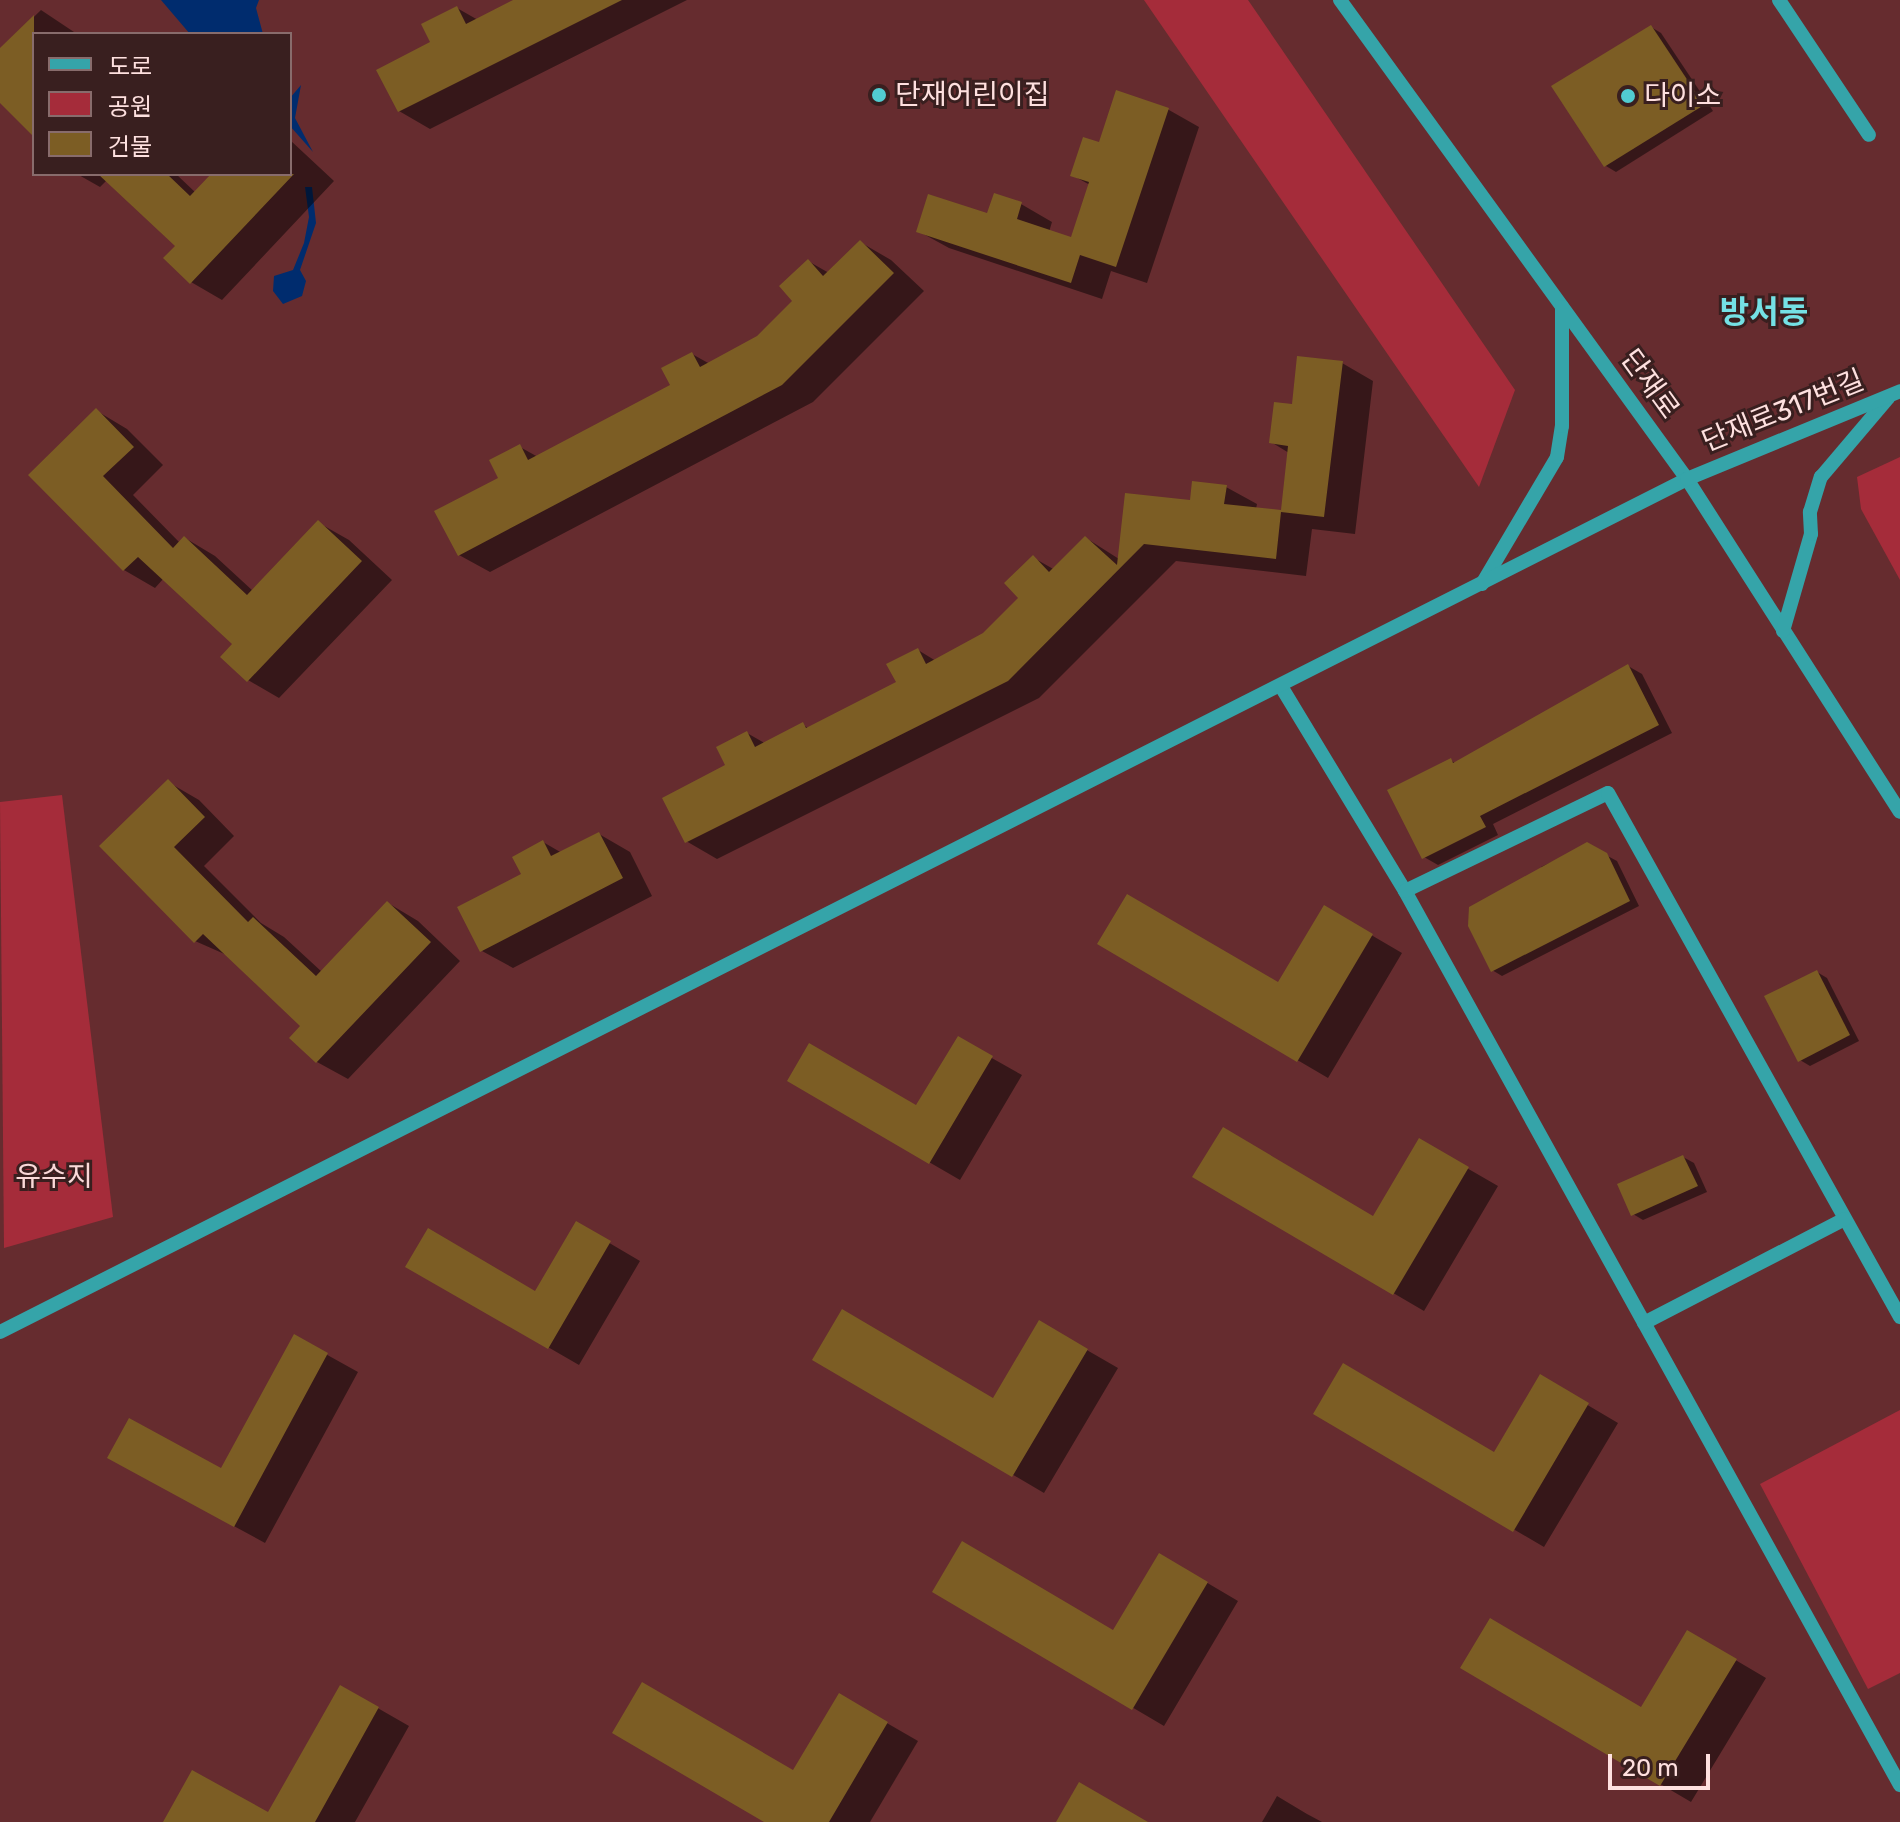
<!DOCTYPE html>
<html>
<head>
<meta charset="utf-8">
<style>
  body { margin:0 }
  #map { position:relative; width:1900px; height:1822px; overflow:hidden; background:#662c2f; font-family:Rubik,"Noto Sans KR",sans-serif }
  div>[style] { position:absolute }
  .green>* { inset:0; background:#a52c3a }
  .water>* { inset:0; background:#002c6e }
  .shadow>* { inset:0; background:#0007 }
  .building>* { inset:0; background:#7c5d24 }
  .minor>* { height:14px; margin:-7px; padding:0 7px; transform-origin:7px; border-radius:7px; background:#35a4a9 }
  .dots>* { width:22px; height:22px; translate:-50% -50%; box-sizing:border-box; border:4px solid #391f1f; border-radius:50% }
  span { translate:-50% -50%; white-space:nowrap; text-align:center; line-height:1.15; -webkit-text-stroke:6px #391f1f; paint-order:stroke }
  .poi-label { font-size:28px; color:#fee0df }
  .left { translate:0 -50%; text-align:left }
  .street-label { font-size:28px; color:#fee0df }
  .park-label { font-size:28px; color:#fbd9d9 }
  .quarter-label { font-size:32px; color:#74e1e5; font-weight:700 }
  .legend { position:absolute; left:32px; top:32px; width:260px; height:144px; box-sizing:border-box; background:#391f1f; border:2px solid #886c6c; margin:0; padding:10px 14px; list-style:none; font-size:24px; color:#fee0df }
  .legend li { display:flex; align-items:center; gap:16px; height:40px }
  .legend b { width:40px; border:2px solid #886c6c }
  .scale { position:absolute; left:1608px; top:1754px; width:102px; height:36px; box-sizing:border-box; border:4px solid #fee0df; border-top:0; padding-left:10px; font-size:24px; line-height:28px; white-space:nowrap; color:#fee0df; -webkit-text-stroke:6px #391f1f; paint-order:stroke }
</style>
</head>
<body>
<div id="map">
  <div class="green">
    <div style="clip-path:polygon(1144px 0,1248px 0,1515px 390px,1479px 487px)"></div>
    <div style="clip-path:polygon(1900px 457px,1900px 580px,1861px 509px,1857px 477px)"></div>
    <div style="clip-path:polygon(62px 795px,113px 1217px,4px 1248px,0 802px)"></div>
    <div style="clip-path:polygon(1900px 1410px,1900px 1673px,1868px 1689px,1760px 1484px)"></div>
  </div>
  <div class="water">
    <div style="clip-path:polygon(161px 0,259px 0,256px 8px,263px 34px,190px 34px)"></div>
    <div style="clip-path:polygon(301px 85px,295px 118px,313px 152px,290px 126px,290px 98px)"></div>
    <div style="clip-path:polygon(305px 187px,312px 187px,316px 223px,300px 270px,306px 281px,302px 296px,283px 304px,273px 291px,274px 276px,293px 270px,304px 243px,309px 217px)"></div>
  </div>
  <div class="shadow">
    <div style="clip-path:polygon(518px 0,687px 0,430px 129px,399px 111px,457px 8px,478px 20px)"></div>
    <div style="clip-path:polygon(41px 10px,77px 34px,34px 34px,34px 134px,0 100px,0 50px)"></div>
    <div style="clip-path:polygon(1651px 27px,1661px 33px,1713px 111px,1616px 172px,1606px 166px)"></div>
    <div style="clip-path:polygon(1118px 93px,1169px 110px,1199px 127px,1147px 283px,1111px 271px,1102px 299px,949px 248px,918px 231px,988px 216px,995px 195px,1021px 204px,1052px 222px,1049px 232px,1072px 239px,1090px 185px,1072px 175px,1101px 144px)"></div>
    <div style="clip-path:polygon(290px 140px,334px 181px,222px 300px,191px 282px,177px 246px,107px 180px,100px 187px,77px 174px,176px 174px,196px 193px,214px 174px,290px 174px)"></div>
    <div style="clip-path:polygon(860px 242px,891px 260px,924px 291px,813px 402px,490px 572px,459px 555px,520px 447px,538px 457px,673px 386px,692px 354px,710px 364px,758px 338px,795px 301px,808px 261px,829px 273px)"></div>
    <div style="clip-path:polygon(1342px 363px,1373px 381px,1355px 534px,1312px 529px,1306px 576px,1176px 561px,1039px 698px,717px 859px,686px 841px,747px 733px,766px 744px,803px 725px,810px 729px,899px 683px,918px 650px,936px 661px,984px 635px,1021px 598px,1034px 558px,1055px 570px,1086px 538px,1119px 559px,1192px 502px,1226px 487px,1257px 504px,1256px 509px,1282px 512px,1289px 453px,1271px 442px,1293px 406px)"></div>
    <div style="clip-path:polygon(97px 411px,127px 429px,163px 465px,133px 495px,180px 543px,185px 538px,215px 556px,253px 591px,319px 523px,349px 540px,392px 580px,279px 698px,248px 680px,235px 644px,164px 578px,155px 588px,124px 570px,31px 475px)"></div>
    <div style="clip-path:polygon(1628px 666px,1642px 674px,1672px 733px,1493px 824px,1498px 835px,1438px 865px,1424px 857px,1451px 761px,1456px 763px)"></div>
    <div style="clip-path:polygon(168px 782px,199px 800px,234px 836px,204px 866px,261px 923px,284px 937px,322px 972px,388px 903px,418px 921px,460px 961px,348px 1079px,317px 1062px,303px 1025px,229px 956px,195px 941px,102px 846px)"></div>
    <div style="clip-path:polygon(599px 834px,630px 852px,652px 896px,513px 968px,482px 951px,543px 842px,562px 853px)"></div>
    <div style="clip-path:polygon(1587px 845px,1617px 861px,1639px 906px,1502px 976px,1492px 970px,1544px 872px,1541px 867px)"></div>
    <div style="clip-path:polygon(1325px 908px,1402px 953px,1328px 1078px,1100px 944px,1278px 985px)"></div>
    <div style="clip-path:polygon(1817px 972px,1827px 978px,1859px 1041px,1810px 1066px,1800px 1060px)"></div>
    <div style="clip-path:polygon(958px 1039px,1022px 1075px,960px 1180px,789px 1081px,917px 1108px)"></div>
    <div style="clip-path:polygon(1420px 1141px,1498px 1186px,1424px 1311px,1195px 1177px,1374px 1218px)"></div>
    <div style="clip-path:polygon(1683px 1157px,1694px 1163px,1707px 1192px,1643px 1220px,1633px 1214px)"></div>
    <div style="clip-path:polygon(577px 1224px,640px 1261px,579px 1365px,408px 1266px,536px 1293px)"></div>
    <div style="clip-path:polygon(1040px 1323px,1118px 1368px,1044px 1493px,815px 1359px,994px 1400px)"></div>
    <div style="clip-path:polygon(295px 1337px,358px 1372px,265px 1543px,140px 1475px,222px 1470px)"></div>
    <div style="clip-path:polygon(1540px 1377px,1618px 1423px,1544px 1547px,1315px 1413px,1495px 1455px)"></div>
    <div style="clip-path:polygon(1160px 1555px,1238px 1601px,1164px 1726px,935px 1591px,1114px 1633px)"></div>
    <div style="clip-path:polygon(1688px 1632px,1766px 1678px,1691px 1802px,1463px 1668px,1642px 1709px)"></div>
    <div style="clip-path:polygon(341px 1687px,409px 1726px,355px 1822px,165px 1822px,269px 1815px)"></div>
    <div style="clip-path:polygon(840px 1696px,918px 1741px,870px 1822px,768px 1822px)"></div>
    <div style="clip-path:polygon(1277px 1796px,1307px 1814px,1322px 1822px,1262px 1822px)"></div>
  </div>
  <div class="building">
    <div style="clip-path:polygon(513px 0,622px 0,398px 112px,376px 70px,430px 42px,421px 24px,457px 6px,466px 24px)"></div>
    <div style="clip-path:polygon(34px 15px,34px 137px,0 103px,0 48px)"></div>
    <div style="clip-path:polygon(1651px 25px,1704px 105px,1604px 167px,1551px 86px)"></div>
    <div style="clip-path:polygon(1116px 90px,1169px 108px,1116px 267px,1080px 255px,1071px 283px,916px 232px,928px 194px,987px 213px,994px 193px,1022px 202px,1017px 219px,1071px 237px,1089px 182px,1070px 176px,1083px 137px,1099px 142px)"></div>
    <div style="clip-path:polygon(98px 174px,167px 174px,190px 196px,211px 174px,294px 174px,190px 284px,163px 258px,175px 246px)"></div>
    <div style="clip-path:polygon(860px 240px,894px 273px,782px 385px,458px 556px,434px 511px,498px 478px,489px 460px,520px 444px,528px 460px,670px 385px,661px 368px,692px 352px,700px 367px,757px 336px,792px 301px,779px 286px,808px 259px,823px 276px)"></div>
    <div style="clip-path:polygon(1297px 356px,1343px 361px,1324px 517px,1281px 512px,1276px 559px,1144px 544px,1008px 681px,685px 843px,662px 798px,725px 765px,716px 747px,747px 731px,755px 747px,803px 722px,806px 728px,896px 682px,886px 664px,918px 648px,926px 664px,983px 633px,1018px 598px,1004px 583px,1033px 555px,1049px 572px,1085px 536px,1117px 565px,1125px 493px,1190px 500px,1192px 481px,1227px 485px,1224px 504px,1281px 510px,1288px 446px,1269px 443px,1274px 402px,1292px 404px)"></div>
    <div style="clip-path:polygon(96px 408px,134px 447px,103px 476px,173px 548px,184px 536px,247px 595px,318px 520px,362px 561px,247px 682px,220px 657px,232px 644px,138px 557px,123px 571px,28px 475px)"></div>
    <div style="clip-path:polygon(1628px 664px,1659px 725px,1480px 816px,1486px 827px,1422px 859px,1387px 790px,1451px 758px,1453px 763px)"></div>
    <div style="clip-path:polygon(168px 779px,205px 817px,174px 847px,248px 922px,253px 917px,316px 976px,387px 901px,431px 942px,316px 1063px,289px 1038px,300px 1026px,203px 934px,194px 943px,99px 846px)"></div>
    <div style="clip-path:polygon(599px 832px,623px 878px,480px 952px,457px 907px,521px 874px,512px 857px,543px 840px,551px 856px)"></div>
    <div style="clip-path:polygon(1587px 842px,1607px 853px,1630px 901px,1491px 972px,1468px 926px,1469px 907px)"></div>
    <div style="clip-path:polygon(1127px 894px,1278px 982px,1324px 905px,1373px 934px,1297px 1062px,1097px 944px)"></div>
    <div style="clip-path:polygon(1817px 970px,1850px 1035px,1798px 1062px,1764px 996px)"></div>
    <div style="clip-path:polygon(958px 1036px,993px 1056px,929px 1164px,787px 1081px,809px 1043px,916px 1105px)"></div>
    <div style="clip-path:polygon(1223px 1127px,1373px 1216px,1419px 1138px,1469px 1167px,1393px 1295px,1192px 1177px)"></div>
    <div style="clip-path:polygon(1683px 1155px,1698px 1186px,1631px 1216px,1617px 1184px)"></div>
    <div style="clip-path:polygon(576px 1221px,611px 1241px,548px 1349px,405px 1267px,428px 1228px,535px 1291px)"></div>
    <div style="clip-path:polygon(842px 1309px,993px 1398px,1039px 1320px,1088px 1349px,1012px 1477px,812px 1360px)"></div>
    <div style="clip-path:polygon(294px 1334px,328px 1353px,234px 1527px,107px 1458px,129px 1418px,221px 1468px)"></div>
    <div style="clip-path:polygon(1343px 1363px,1494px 1452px,1540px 1374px,1589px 1403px,1513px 1532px,1313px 1414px)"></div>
    <div style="clip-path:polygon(962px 1541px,1113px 1630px,1159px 1553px,1208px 1582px,1132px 1710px,932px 1592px)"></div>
    <div style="clip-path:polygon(1490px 1618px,1641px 1707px,1687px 1630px,1737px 1659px,1660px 1786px,1460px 1668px)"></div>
    <div style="clip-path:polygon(642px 1682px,793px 1770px,839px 1693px,888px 1722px,829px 1822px,764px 1822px,612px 1733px)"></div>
    <div style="clip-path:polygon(340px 1685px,379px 1707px,315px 1822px,163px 1822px,192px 1770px,268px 1812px)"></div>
    <div style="clip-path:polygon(1079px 1782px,1148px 1822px,1056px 1822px)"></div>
  </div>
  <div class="minor">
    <div style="left:1340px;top:0;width:591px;rotate:54.08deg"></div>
    <div style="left:1687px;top:479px;width:395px;rotate:57.4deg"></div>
    <div style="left:1779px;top:0;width:162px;rotate:56.3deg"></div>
    <div style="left:1482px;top:584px;width:147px;rotate:-59.4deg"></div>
    <div style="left:1557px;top:457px;width:31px;rotate:-81deg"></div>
    <div style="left:1562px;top:426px;width:119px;rotate:-90deg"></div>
    <div style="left:1783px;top:631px;width:101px;rotate:-73.9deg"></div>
    <div style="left:1811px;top:534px;width:22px;rotate:-93deg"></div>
    <div style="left:1810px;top:512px;width:37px;rotate:-73deg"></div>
    <div style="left:1821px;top:477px;width:104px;rotate:-49.7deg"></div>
    <div style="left:1282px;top:688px;width:237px;rotate:58.8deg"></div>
    <div style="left:1405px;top:891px;width:1022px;rotate:61.03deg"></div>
    <div style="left:1405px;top:891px;width:225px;rotate:-25.8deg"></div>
    <div style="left:1608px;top:793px;width:600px;rotate:60.87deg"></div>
    <div style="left:1644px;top:1323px;width:226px;rotate:-27.4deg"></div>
    <div style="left:0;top:1332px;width:1890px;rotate:-26.82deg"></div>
    <div style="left:1687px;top:479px;width:230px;rotate:-22.4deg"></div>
  </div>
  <div class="dots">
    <div style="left:879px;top:95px;background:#51ccd1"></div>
    <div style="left:1628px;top:96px;background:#51ccd1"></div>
  </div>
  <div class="poi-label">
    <span class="left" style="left:895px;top:95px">단재어린이집</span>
    <span class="left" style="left:1644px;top:96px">다이소</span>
  </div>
  <div class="street-label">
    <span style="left:1650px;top:384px;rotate:54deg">단재로</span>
    <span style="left:1783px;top:411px;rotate:-22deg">단재로317번길</span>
  </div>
  <div class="park-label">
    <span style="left:54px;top:1177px">유수지</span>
  </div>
  <div class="quarter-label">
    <span style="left:1764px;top:312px">방서동</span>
  </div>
  <ul class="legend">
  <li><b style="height:10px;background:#35a4a9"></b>도로</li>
  <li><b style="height:22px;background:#a52c3a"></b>공원</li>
  <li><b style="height:22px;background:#7c5d24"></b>건물</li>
  </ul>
  <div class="scale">20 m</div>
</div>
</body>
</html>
